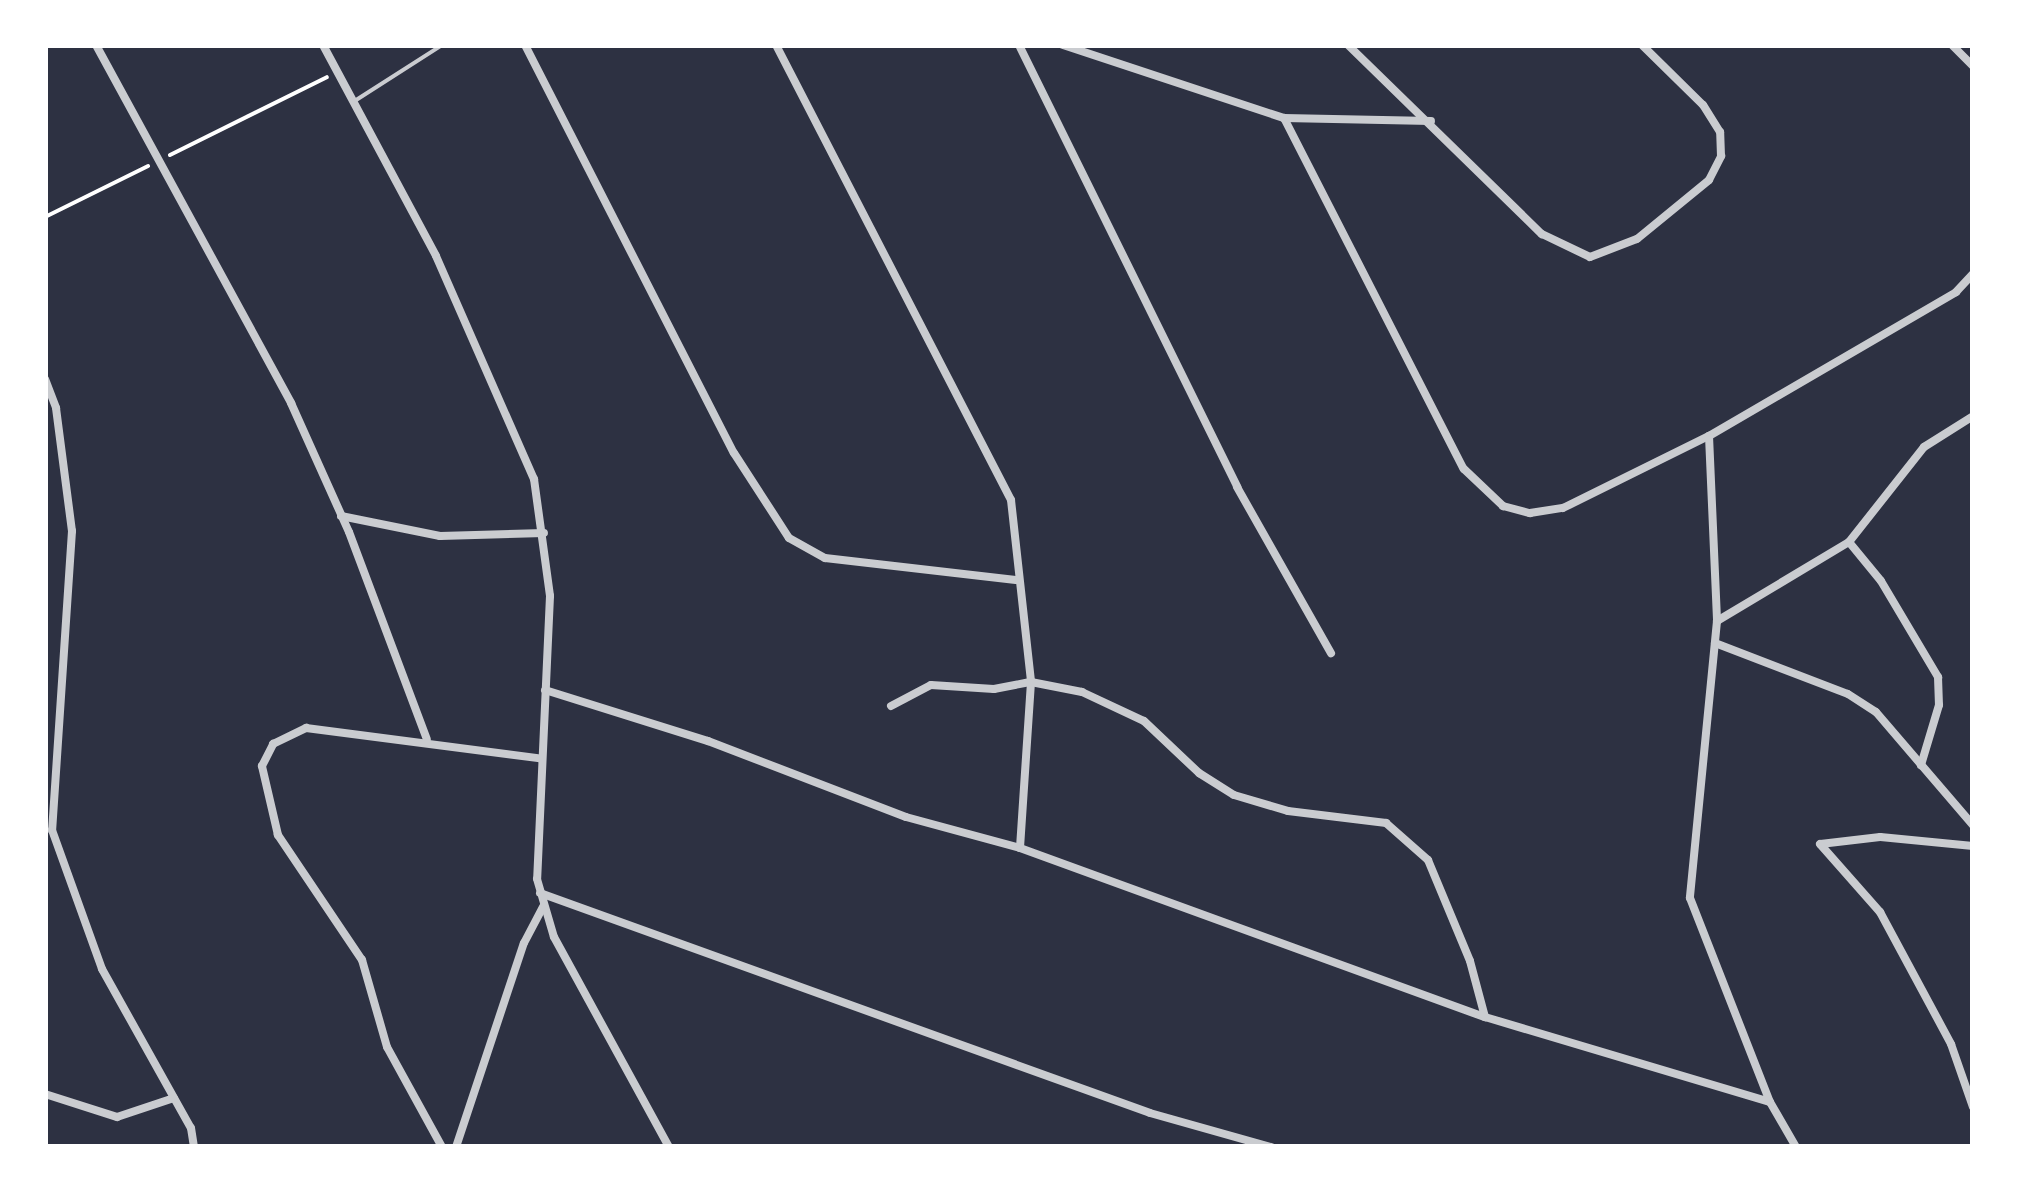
<!DOCTYPE html>
<html>
<head>
<meta charset="utf-8">
<style>
  body { margin:0 }
  #map { position:relative; width:2018px; height:1192px; overflow:hidden; background:#2d3142; font-family:Arial,sans-serif }
  div>[style] { position:absolute }
  .path>* { height:4px; margin:-2px; padding:0 2px; transform-origin:2px; border-radius:2px; background:#fff }
  .service>* { height:4px; margin:-2px; padding:0 2px; transform-origin:2px; border-radius:2px; background:#caccd0 }
  .minor>* { height:8px; margin:-4px; padding:0 4px; transform-origin:4px; border-radius:4px; background:#caccd0 }
  span { translate:-50% -50%; white-space:nowrap; text-align:center; line-height:1.15; -webkit-text-stroke:10px #fff; paint-order:stroke }
  .frame { position:absolute; inset:0; border:48px solid #fff; pointer-events:none }
</style>
</head>
<body>
<div id="map">
  <div class="path">
    <div style="left:170px;top:155px;width:175px;rotate:-26.4deg"></div>
    <div style="left:45px;top:217px;width:115px;rotate:-26.3deg"></div>
  </div>
  <div class="service">
    <div style="left:353px;top:102px;width:106px;rotate:-32.6deg"></div>
  </div>
  <div class="minor">
    <div style="left:96px;top:45px;width:408px;rotate:61.4deg"></div>
    <div style="left:291px;top:403px;width:141px;rotate:65.8deg"></div>
    <div style="left:349px;top:532px;width:221px;rotate:69.4deg"></div>
    <div style="left:323px;top:45px;width:239px;rotate:61.8deg"></div>
    <div style="left:436px;top:256px;width:244px;rotate:66.3deg"></div>
    <div style="left:534px;top:479px;width:118px;rotate:82.2deg"></div>
    <div style="left:550px;top:596px;width:283px;rotate:92.6deg"></div>
    <div style="left:537px;top:879px;width:60px;rotate:73.7deg"></div>
    <div style="left:554px;top:937px;width:239px;rotate:61.3deg"></div>
    <div style="left:525px;top:45px;width:458px;rotate:62.9deg"></div>
    <div style="left:734px;top:453px;width:101px;rotate:57.1deg"></div>
    <div style="left:789px;top:538px;width:41px;rotate:29.1deg"></div>
    <div style="left:825px;top:558px;width:192px;rotate:6.6deg"></div>
    <div style="left:776px;top:45px;width:512px;rotate:62.68deg"></div>
    <div style="left:1011px;top:500px;width:183px;rotate:83.7deg"></div>
    <div style="left:1031px;top:682px;width:166px;rotate:93.8deg"></div>
    <div style="left:1019px;top:45px;width:493px;rotate:63.7deg"></div>
    <div style="left:1237px;top:487px;width:191px;rotate:60.5deg"></div>
    <div style="left:1063px;top:45px;width:233px;rotate:18.3deg"></div>
    <div style="left:1284px;top:118px;width:147px;rotate:1.2deg"></div>
    <div style="left:1348px;top:45px;width:271px;rotate:44.3deg"></div>
    <div style="left:1542px;top:234px;width:53px;rotate:25.6deg"></div>
    <div style="left:1590px;top:257px;width:50px;rotate:-21deg"></div>
    <div style="left:1637px;top:239px;width:93px;rotate:-39.3deg"></div>
    <div style="left:1709px;top:180px;width:27px;rotate:-63deg"></div>
    <div style="left:1721px;top:156px;width:24px;rotate:-92deg"></div>
    <div style="left:1720px;top:132px;width:32px;rotate:-122deg"></div>
    <div style="left:1703px;top:105px;width:86px;rotate:-135.5deg"></div>
    <div style="left:1952px;top:45px;width:30px;rotate:45deg"></div>
    <div style="left:1284px;top:118px;width:394px;rotate:62.9deg"></div>
    <div style="left:1464px;top:469px;width:54px;rotate:43.5deg"></div>
    <div style="left:1503px;top:506px;width:28px;rotate:15deg"></div>
    <div style="left:1530px;top:513px;width:33px;rotate:-9deg"></div>
    <div style="left:1563px;top:508px;width:163px;rotate:-26.3deg"></div>
    <div style="left:1709px;top:436px;width:286px;rotate:-30.2deg"></div>
    <div style="left:1956px;top:292px;width:25px;rotate:-47deg"></div>
    <div style="left:45px;top:379px;width:31px;rotate:69deg"></div>
    <div style="left:56px;top:408px;width:124px;rotate:82.6deg"></div>
    <div style="left:72px;top:531px;width:300px;rotate:93.8deg"></div>
    <div style="left:52px;top:830px;width:148px;rotate:70.2deg"></div>
    <div style="left:102px;top:969px;width:182px;rotate:60.8deg"></div>
    <div style="left:191px;top:1128px;width:19px;rotate:81deg"></div>
    <div style="left:1709px;top:436px;width:185px;rotate:87.5deg"></div>
    <div style="left:1717px;top:621px;width:278px;rotate:95.6deg"></div>
    <div style="left:1690px;top:898px;width:219px;rotate:68.6deg"></div>
    <div style="left:1770px;top:1102px;width:52px;rotate:60deg"></div>
    <div style="left:341px;top:516px;width:101px;rotate:11.4deg"></div>
    <div style="left:440px;top:536px;width:104px;rotate:-1.7deg"></div>
    <div style="left:1849px;top:542px;width:50px;rotate:50.6deg"></div>
    <div style="left:1881px;top:581px;width:112px;rotate:59.3deg"></div>
    <div style="left:1938px;top:677px;width:28px;rotate:88deg"></div>
    <div style="left:1939px;top:705px;width:63px;rotate:106.7deg"></div>
    <div style="left:1717px;top:621px;width:154px;rotate:-30.9deg"></div>
    <div style="left:1849px;top:542px;width:121px;rotate:-51.7deg"></div>
    <div style="left:1924px;top:447px;width:58px;rotate:-32.3deg"></div>
    <div style="left:1715px;top:643px;width:142px;rotate:21deg"></div>
    <div style="left:1848px;top:694px;width:33px;rotate:33deg"></div>
    <div style="left:1876px;top:712px;width:149px;rotate:49.4deg"></div>
    <div style="left:545px;top:690px;width:171px;rotate:17.4deg"></div>
    <div style="left:708px;top:741px;width:212px;rotate:21deg"></div>
    <div style="left:906px;top:817px;width:118px;rotate:15.2deg"></div>
    <div style="left:1020px;top:848px;width:495px;rotate:20deg"></div>
    <div style="left:1485px;top:1017px;width:297px;rotate:16.6deg"></div>
    <div style="left:891px;top:706px;width:45px;rotate:-27.7deg"></div>
    <div style="left:931px;top:685px;width:63px;rotate:3.6deg"></div>
    <div style="left:994px;top:689px;width:38px;rotate:-11deg"></div>
    <div style="left:1031px;top:682px;width:52px;rotate:11.1deg"></div>
    <div style="left:1082px;top:692px;width:68px;rotate:25.1deg"></div>
    <div style="left:1144px;top:721px;width:76px;rotate:43.4deg"></div>
    <div style="left:1199px;top:773px;width:41px;rotate:32.2deg"></div>
    <div style="left:1234px;top:795px;width:56px;rotate:16.5deg"></div>
    <div style="left:1288px;top:811px;width:99px;rotate:7deg"></div>
    <div style="left:1386px;top:823px;width:56px;rotate:41.4deg"></div>
    <div style="left:1428px;top:860px;width:109px;rotate:67.4deg"></div>
    <div style="left:1470px;top:961px;width:58px;rotate:75deg"></div>
    <div style="left:1973px;top:846px;width:93px;rotate:-174.5deg"></div>
    <div style="left:1880px;top:837px;width:60px;rotate:173.3deg"></div>
    <div style="left:1820px;top:844px;width:91px;rotate:48.6deg"></div>
    <div style="left:1880px;top:912px;width:150px;rotate:61.7deg"></div>
    <div style="left:1951px;top:1044px;width:67px;rotate:70.8deg"></div>
    <div style="left:540px;top:893px;width:648px;rotate:19.83deg"></div>
    <div style="left:1150px;top:1113px;width:126px;rotate:15.7deg"></div>
    <div style="left:45px;top:1094px;width:76px;rotate:17.7deg"></div>
    <div style="left:117px;top:1117px;width:60px;rotate:-18.4deg"></div>
    <div style="left:442px;top:1147px;width:114px;rotate:-118.8deg"></div>
    <div style="left:387px;top:1047px;width:91px;rotate:-106deg"></div>
    <div style="left:362px;top:960px;width:151px;rotate:-123.9deg"></div>
    <div style="left:278px;top:835px;width:71px;rotate:-103.1deg"></div>
    <div style="left:262px;top:766px;width:25px;rotate:-63deg"></div>
    <div style="left:273px;top:744px;width:37px;rotate:-26deg"></div>
    <div style="left:306px;top:728px;width:234px;rotate:7.4deg"></div>
    <div style="left:456px;top:1147px;width:215px;rotate:-71.6deg"></div>
    <div style="left:524px;top:943px;width:41px;rotate:-62.2deg"></div>
  </div>
  <div class="frame"></div>
</div>
</body>
</html>
